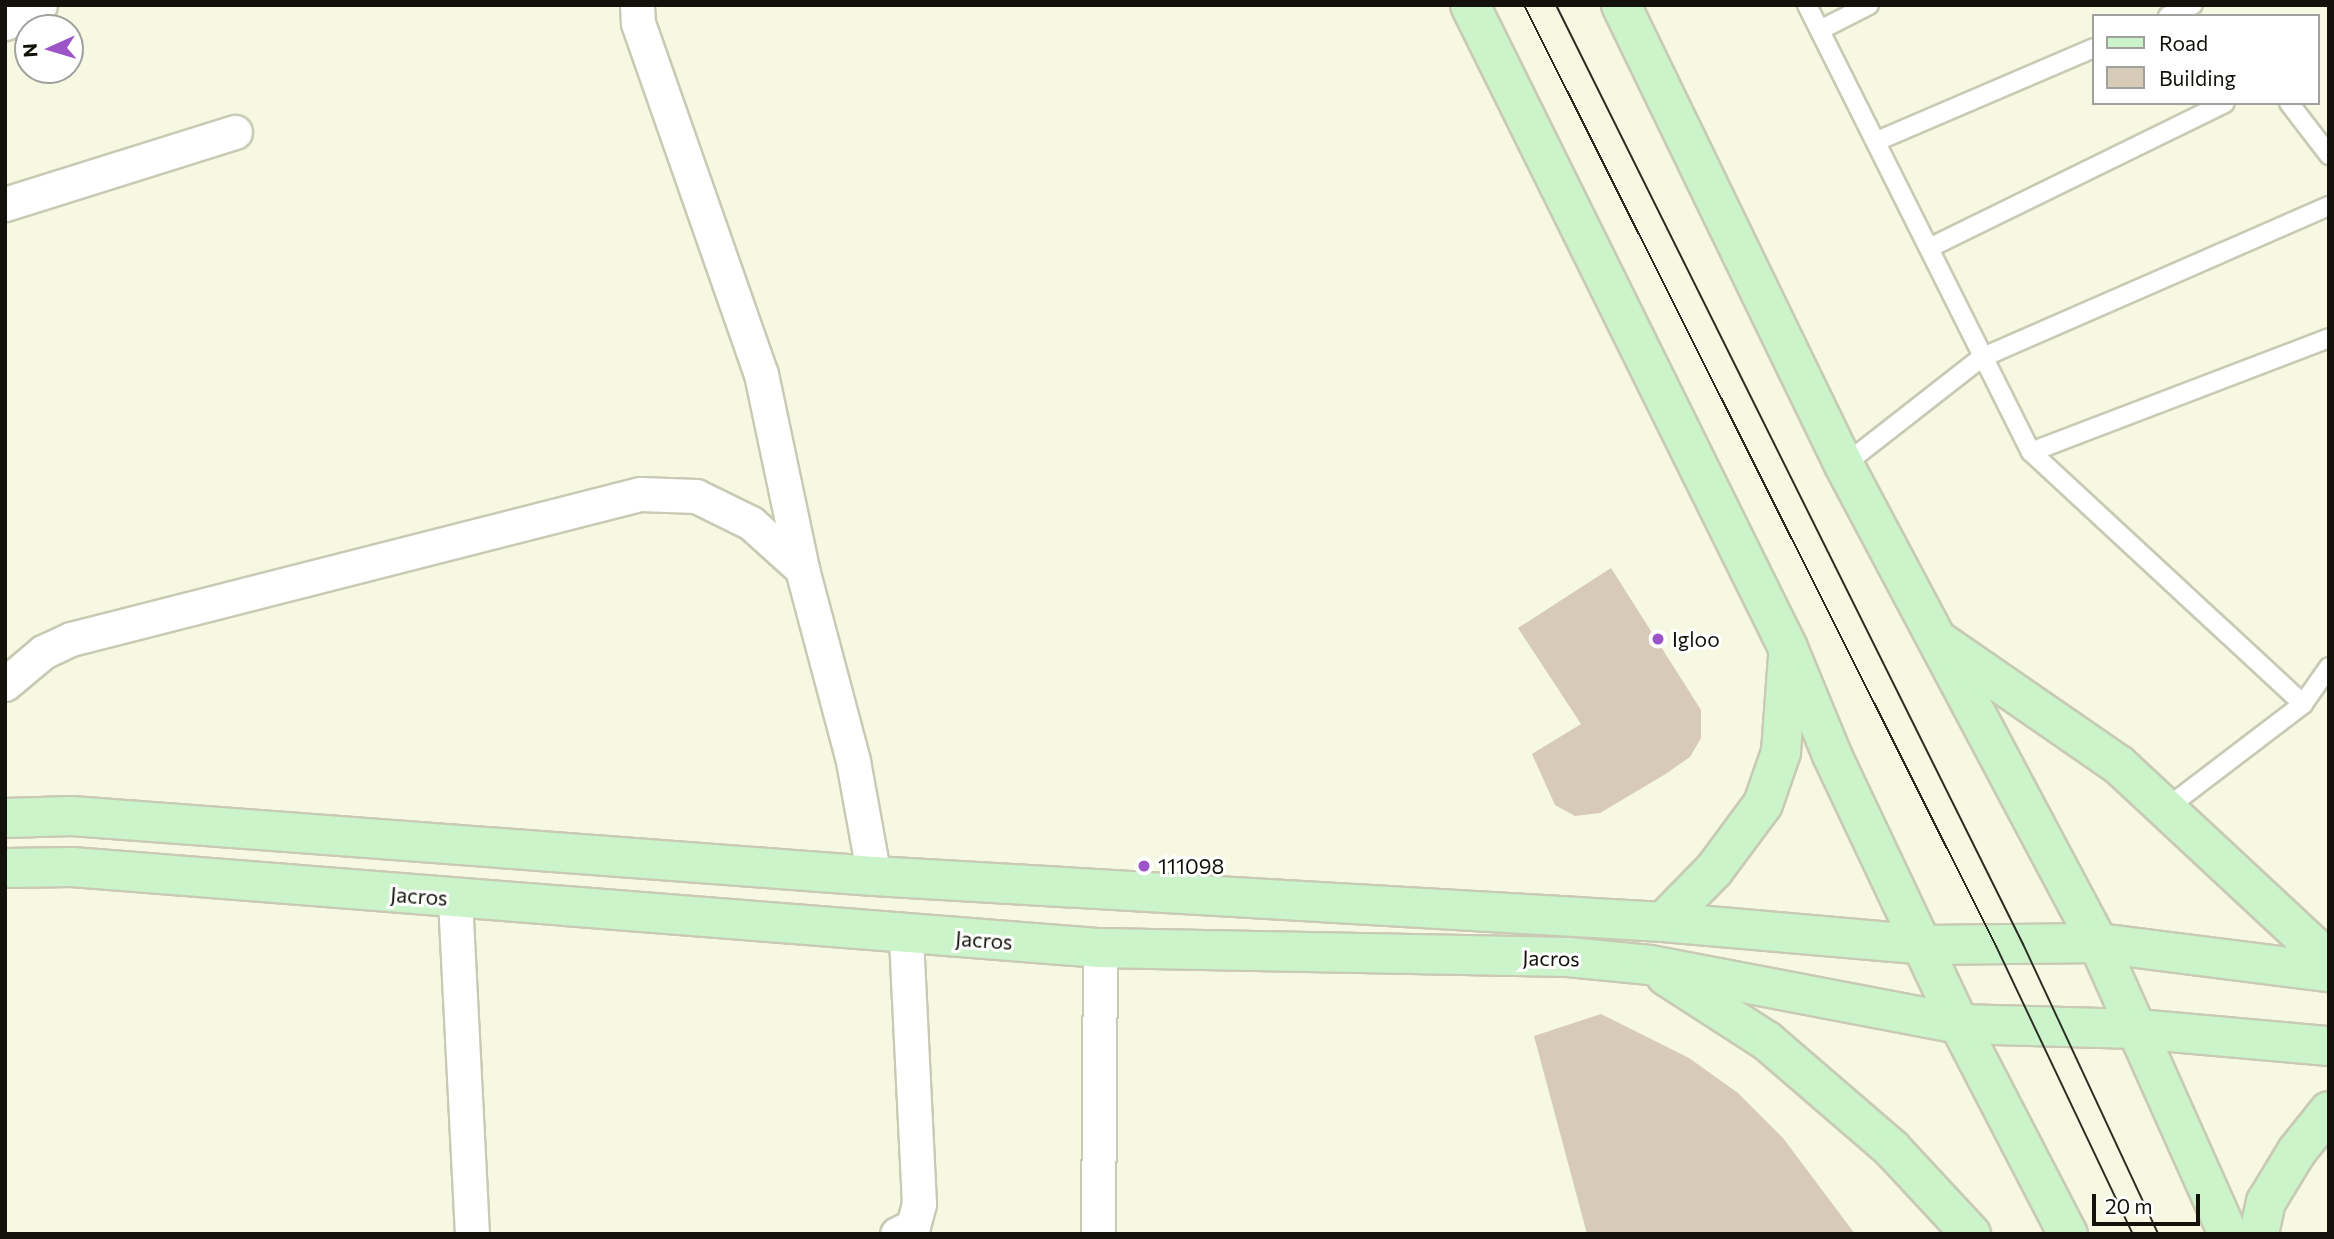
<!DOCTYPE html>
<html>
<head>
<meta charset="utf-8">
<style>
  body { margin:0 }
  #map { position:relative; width:2334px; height:1239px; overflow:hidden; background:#f6f8e1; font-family:Commissioner,sans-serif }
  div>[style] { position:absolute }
  .building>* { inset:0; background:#d7cab7 }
  .roads { filter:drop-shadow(2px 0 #c8cab4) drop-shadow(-2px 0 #c8cab4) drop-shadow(0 2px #c8cab4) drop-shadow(0 -2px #c8cab4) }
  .service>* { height:18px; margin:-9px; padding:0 9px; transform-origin:9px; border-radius:9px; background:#fff }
  .minor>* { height:33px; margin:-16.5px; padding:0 16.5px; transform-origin:16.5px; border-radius:16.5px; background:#fff }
  .primary>* { height:38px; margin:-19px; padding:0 19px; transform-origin:19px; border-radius:19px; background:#cbf4ca }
  .tram>* { height:2px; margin:-1px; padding:0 1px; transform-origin:1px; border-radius:1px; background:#2c2c23 }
  .dots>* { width:19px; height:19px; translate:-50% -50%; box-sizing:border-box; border:4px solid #fff; border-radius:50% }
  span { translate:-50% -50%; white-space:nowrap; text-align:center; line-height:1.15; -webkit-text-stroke:6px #fff; paint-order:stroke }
  .poi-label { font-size:21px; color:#12120b }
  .left { translate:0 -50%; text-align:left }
  .street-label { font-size:21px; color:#12120b }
  .frame { position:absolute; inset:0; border:7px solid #12120b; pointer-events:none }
  .legend { position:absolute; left:2092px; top:14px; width:228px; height:91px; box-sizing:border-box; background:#fff; border:2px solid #a0a09d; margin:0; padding:9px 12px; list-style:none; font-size:21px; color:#12120b }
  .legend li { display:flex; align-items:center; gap:14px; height:35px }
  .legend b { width:35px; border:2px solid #a0a09d }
  .north { position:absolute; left:14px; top:14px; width:70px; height:70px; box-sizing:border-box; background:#fff; border:2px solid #a0a09d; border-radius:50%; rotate:266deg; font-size:19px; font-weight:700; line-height:28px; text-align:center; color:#12120b }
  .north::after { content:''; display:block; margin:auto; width:24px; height:32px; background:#9c54c8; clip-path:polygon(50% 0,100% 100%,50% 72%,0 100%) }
  .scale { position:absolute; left:2092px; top:1194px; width:108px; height:32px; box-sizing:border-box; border:4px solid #12120b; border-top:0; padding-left:9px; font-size:21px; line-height:24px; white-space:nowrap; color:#12120b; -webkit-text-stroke:5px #fff; paint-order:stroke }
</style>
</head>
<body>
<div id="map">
  <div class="building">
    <div style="clip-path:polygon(1611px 568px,1701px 710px,1701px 738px,1690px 757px,1664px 775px,1600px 813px,1575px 816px,1555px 805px,1532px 754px,1581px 724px,1518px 628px)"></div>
    <div style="clip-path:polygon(1601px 1014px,1689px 1058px,1738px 1093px,1783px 1138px,1855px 1234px,1587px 1234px,1534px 1036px)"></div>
  </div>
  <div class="roads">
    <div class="service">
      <div style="left:1807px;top:5px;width:500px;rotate:63.4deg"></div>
      <div style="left:2031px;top:452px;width:371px;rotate:42.8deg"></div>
      <div style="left:2168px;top:16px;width:27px;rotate:-24deg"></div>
      <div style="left:1820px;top:30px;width:55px;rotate:-27deg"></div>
      <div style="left:2289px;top:103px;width:66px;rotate:52.4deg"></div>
      <div style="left:1877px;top:141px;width:236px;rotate:-23.2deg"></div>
      <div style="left:1931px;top:247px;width:327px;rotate:-26.1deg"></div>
      <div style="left:2031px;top:452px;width:319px;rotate:-20.9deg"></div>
      <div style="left:1844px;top:465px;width:174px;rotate:-38deg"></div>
      <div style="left:1981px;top:358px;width:380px;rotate:-23.6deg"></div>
      <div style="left:2168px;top:807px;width:170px;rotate:-37.3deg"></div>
      <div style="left:2303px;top:704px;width:45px;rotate:-54.9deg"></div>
    </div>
    <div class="minor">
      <div style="left:637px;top:5px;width:18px;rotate:87deg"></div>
      <div style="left:638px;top:23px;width:372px;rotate:70.7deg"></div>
      <div style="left:761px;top:374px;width:199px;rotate:78.1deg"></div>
      <div style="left:802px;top:569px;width:199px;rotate:75.1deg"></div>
      <div style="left:853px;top:761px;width:117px;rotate:79.7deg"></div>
      <div style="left:5px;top:23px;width:39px;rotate:-27deg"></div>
      <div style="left:5px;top:204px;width:241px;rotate:-17.4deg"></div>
      <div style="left:5px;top:684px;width:50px;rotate:-40.1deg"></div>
      <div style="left:43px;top:652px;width:31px;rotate:-25deg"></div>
      <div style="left:71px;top:639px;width:587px;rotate:-14.3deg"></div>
      <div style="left:640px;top:494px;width:56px;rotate:2deg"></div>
      <div style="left:696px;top:496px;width:61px;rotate:26.1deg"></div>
      <div style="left:751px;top:523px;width:69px;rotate:42deg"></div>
      <div style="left:455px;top:899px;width:335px;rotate:87.1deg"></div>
      <div style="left:897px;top:1234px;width:18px;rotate:-27deg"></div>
      <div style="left:913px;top:1226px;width:23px;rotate:-75deg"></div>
      <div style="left:919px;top:1204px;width:269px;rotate:-92.8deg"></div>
      <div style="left:1098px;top:1234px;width:286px;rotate:-89.6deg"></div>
    </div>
    <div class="primary">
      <div style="left:1470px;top:5px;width:717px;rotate:63.68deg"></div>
      <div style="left:1788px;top:648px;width:116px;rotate:67.6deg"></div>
      <div style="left:1832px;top:755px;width:297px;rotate:64.7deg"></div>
      <div style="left:1959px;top:1024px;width:237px;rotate:62.6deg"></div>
      <div style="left:1621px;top:5px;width:511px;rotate:64.14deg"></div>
      <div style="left:1844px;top:465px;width:541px;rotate:62.01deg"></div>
      <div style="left:2098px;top:943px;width:319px;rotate:65.9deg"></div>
      <div style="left:1942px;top:643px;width:215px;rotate:34.6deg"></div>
      <div style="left:2119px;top:765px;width:287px;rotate:43deg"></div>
      <div style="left:5px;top:818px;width:67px;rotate:-1.7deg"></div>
      <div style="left:72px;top:816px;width:804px;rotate:4.28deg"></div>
      <div style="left:874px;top:876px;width:790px;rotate:3.34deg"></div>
      <div style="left:1663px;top:922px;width:263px;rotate:5deg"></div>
      <div style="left:1925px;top:945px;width:173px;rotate:-0.7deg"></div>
      <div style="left:2098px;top:943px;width:233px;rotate:7.2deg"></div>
      <div style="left:5px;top:868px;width:67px;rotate:-0.9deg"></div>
      <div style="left:72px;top:867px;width:1031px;rotate:4.51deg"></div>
      <div style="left:1100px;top:948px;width:468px;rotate:1.1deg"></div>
      <div style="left:1568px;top:957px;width:82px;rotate:5.6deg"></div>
      <div style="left:1650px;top:965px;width:315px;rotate:10.8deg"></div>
      <div style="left:1959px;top:1024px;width:178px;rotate:1.6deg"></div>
      <div style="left:2137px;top:1029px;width:193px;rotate:5.1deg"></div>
      <div style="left:1663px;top:922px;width:73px;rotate:-45.6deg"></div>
      <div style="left:1714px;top:870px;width:82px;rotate:-53.4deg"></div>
      <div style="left:1763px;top:804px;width:55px;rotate:-70.9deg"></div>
      <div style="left:1781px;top:752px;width:95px;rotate:-85.8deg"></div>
      <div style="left:1666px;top:976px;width:120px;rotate:32.8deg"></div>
      <div style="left:1767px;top:1041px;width:165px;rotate:40.8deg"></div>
      <div style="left:1892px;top:1149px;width:116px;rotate:47.1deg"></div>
      <div style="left:2259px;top:1234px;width:33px;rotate:-78deg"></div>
      <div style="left:2266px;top:1202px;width:60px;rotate:-58.7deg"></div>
      <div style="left:2297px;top:1151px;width:51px;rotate:-51.3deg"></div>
    </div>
  </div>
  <div class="tram">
    <div style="left:1524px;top:5px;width:1053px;rotate:63.36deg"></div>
    <div style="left:1996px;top:946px;width:319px;rotate:64.6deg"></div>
    <div style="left:1556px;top:5px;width:1049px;rotate:63.56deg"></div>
    <div style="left:2023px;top:944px;width:320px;rotate:65deg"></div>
  </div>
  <div class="dots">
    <div style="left:1658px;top:639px;background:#9c54c8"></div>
    <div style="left:1144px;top:866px;background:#9c54c8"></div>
  </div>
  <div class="poi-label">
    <span class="left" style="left:1672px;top:639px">Igloo</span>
    <span class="left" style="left:1158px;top:866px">111098</span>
  </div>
  <div class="street-label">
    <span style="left:419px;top:896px;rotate:4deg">Jacros</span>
    <span style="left:984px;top:940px;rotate:4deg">Jacros</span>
    <span style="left:1551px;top:958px;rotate:1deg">Jacros</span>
  </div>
  <div class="frame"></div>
  <ul class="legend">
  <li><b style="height:9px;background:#cbf4ca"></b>Road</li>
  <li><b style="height:19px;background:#d7cab7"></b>Building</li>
  </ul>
  <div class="north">N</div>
  <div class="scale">20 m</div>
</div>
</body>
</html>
